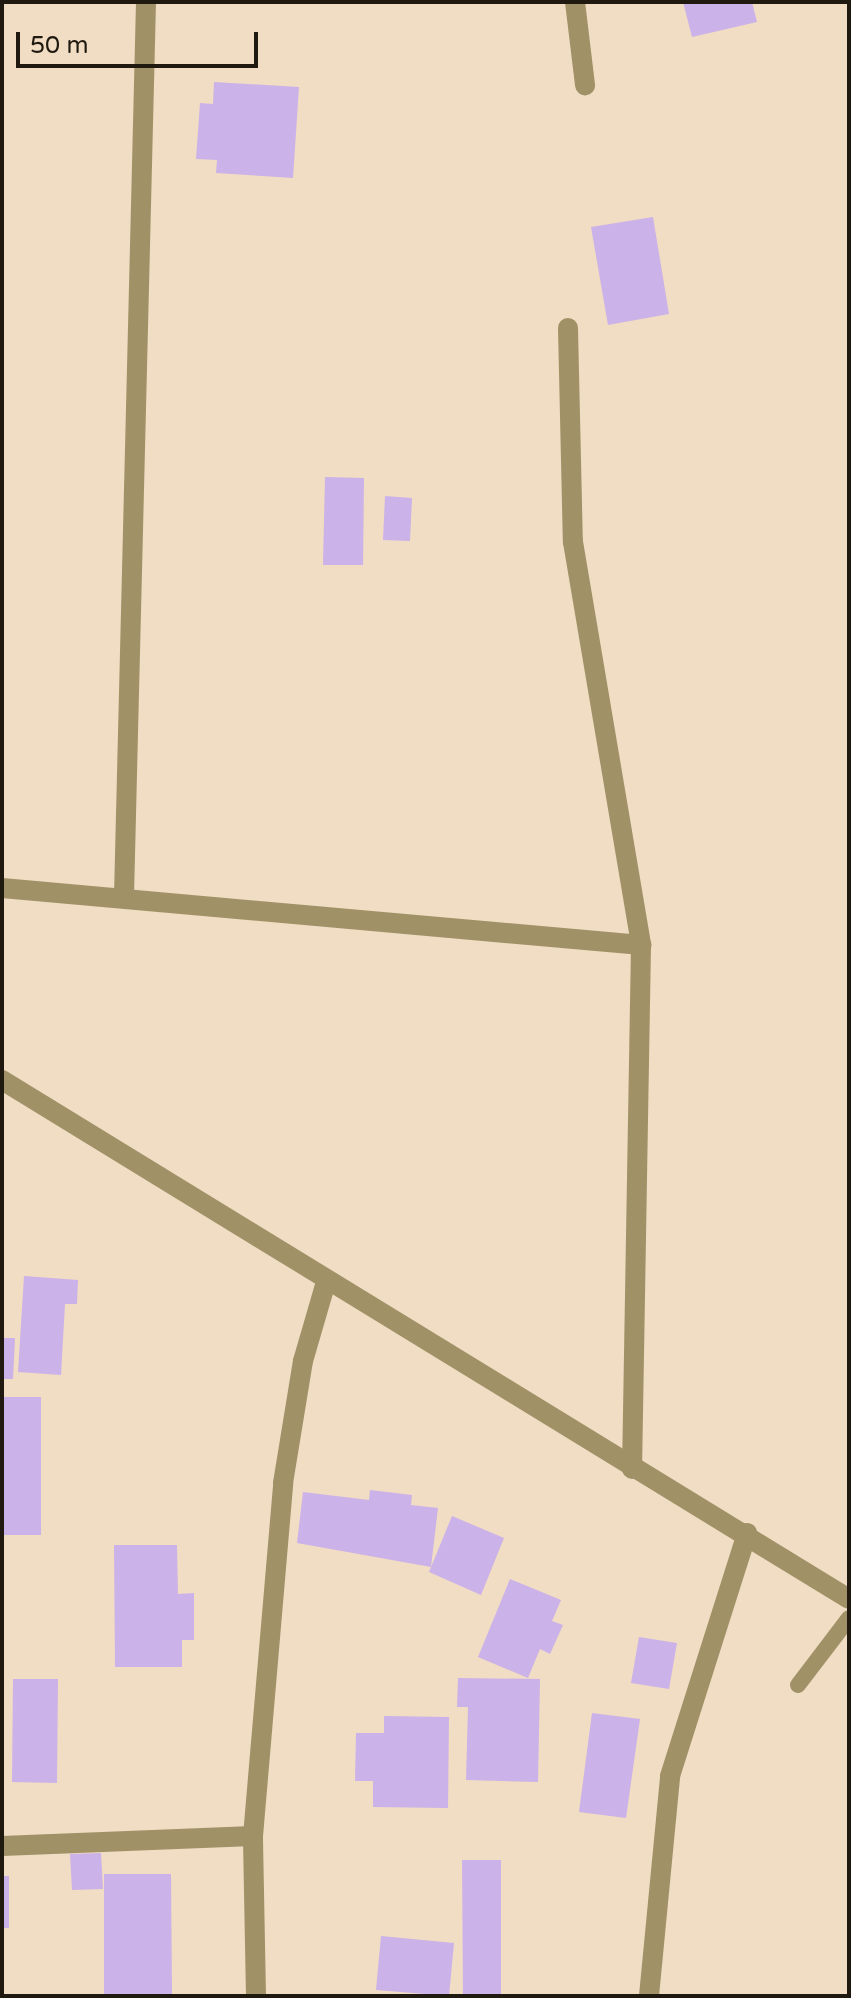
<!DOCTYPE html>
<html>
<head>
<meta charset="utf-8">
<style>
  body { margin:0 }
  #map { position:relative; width:851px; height:1998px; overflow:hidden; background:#f1dcc4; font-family:"Varela Round",sans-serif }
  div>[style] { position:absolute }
  .building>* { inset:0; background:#cbb2e8 }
  .service>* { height:16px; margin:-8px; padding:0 8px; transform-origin:8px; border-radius:8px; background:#a19166 }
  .minor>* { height:20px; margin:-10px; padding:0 10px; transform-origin:10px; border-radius:10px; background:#a19166 }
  span { translate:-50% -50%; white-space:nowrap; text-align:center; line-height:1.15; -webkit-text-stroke:6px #f1dcc4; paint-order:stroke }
  .frame { position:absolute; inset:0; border:4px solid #201910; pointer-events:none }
  .scale { position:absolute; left:16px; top:32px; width:242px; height:36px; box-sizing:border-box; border:4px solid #201910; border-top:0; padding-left:10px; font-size:24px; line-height:28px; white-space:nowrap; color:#201910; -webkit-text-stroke:6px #f1dcc4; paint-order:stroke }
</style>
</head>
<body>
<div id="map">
  <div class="building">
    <div style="clip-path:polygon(683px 2px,752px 2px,757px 22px,692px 37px)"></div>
    <div style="clip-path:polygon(214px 82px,299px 87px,293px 178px,216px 173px,217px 160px,196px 159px,200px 103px,213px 104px)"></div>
    <div style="clip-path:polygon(653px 217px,669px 314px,608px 325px,591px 227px)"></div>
    <div style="clip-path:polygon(325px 477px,364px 478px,363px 565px,323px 565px)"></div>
    <div style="clip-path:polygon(385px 496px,412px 498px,410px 541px,383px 540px)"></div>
    <div style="clip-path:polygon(24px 1276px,78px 1280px,77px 1304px,65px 1304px,61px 1375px,18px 1372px)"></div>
    <div style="clip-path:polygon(2px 1338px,15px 1338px,13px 1379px,2px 1379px)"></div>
    <div style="clip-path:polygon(2px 1397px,41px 1397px,41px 1535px,2px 1535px)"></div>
    <div style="clip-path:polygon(370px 1490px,412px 1495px,411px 1505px,438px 1508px,431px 1567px,297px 1543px,303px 1492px,369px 1500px)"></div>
    <div style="clip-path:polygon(452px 1516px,504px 1538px,481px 1595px,429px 1572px)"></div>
    <div style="clip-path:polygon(114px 1545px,177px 1545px,178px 1594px,194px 1593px,194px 1640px,182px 1640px,182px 1667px,115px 1667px)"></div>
    <div style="clip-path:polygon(510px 1579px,561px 1600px,552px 1621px,563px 1625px,550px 1654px,540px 1649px,528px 1678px,478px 1657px)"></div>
    <div style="clip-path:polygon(639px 1637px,677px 1643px,669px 1689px,631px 1683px)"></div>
    <div style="clip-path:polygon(458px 1678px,540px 1679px,538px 1782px,466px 1780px,468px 1707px,457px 1707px)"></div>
    <div style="clip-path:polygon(13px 1679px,58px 1679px,57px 1783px,12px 1782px)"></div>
    <div style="clip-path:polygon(592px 1713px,640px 1719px,626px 1818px,579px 1812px)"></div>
    <div style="clip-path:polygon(384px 1716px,449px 1717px,448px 1808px,373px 1807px,373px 1781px,355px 1781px,356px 1733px,384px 1733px)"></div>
    <div style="clip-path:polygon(101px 1853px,103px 1889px,72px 1890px,70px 1854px)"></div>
    <div style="clip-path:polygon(462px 1860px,501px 1860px,501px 1996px,463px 1996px)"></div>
    <div style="clip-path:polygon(104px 1874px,171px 1874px,172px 1996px,104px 1996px)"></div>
    <div style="clip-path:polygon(2px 1876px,9px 1876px,9px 1928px,2px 1928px)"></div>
    <div style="clip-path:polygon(381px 1936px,454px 1943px,449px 1996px,376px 1990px)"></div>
  </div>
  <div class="service">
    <div style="left:798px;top:1685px;width:84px;rotate:-52.7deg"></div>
  </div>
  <div class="minor">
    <div style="left:575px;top:2px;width:84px;rotate:83.1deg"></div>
    <div style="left:568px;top:328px;width:214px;rotate:88.7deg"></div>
    <div style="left:573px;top:542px;width:409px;rotate:80.4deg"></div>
    <div style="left:641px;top:945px;width:524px;rotate:90.98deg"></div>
    <div style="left:2px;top:888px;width:642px;rotate:5.1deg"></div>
    <div style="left:124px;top:896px;width:894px;rotate:-88.59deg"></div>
    <div style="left:2px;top:1080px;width:993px;rotate:31.5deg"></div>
    <div style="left:2px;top:1846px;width:251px;rotate:-2.3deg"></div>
    <div style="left:256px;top:1996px;width:160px;rotate:-91.1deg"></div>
    <div style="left:253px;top:1836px;width:354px;rotate:-85.1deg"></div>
    <div style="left:283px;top:1483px;width:124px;rotate:-80.7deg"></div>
    <div style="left:303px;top:1361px;width:82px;rotate:-73.8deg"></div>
    <div style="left:649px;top:1996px;width:221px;rotate:-84.5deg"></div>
    <div style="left:670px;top:1776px;width:255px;rotate:-72.4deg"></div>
  </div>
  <div class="frame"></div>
  <div class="scale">50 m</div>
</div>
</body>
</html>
